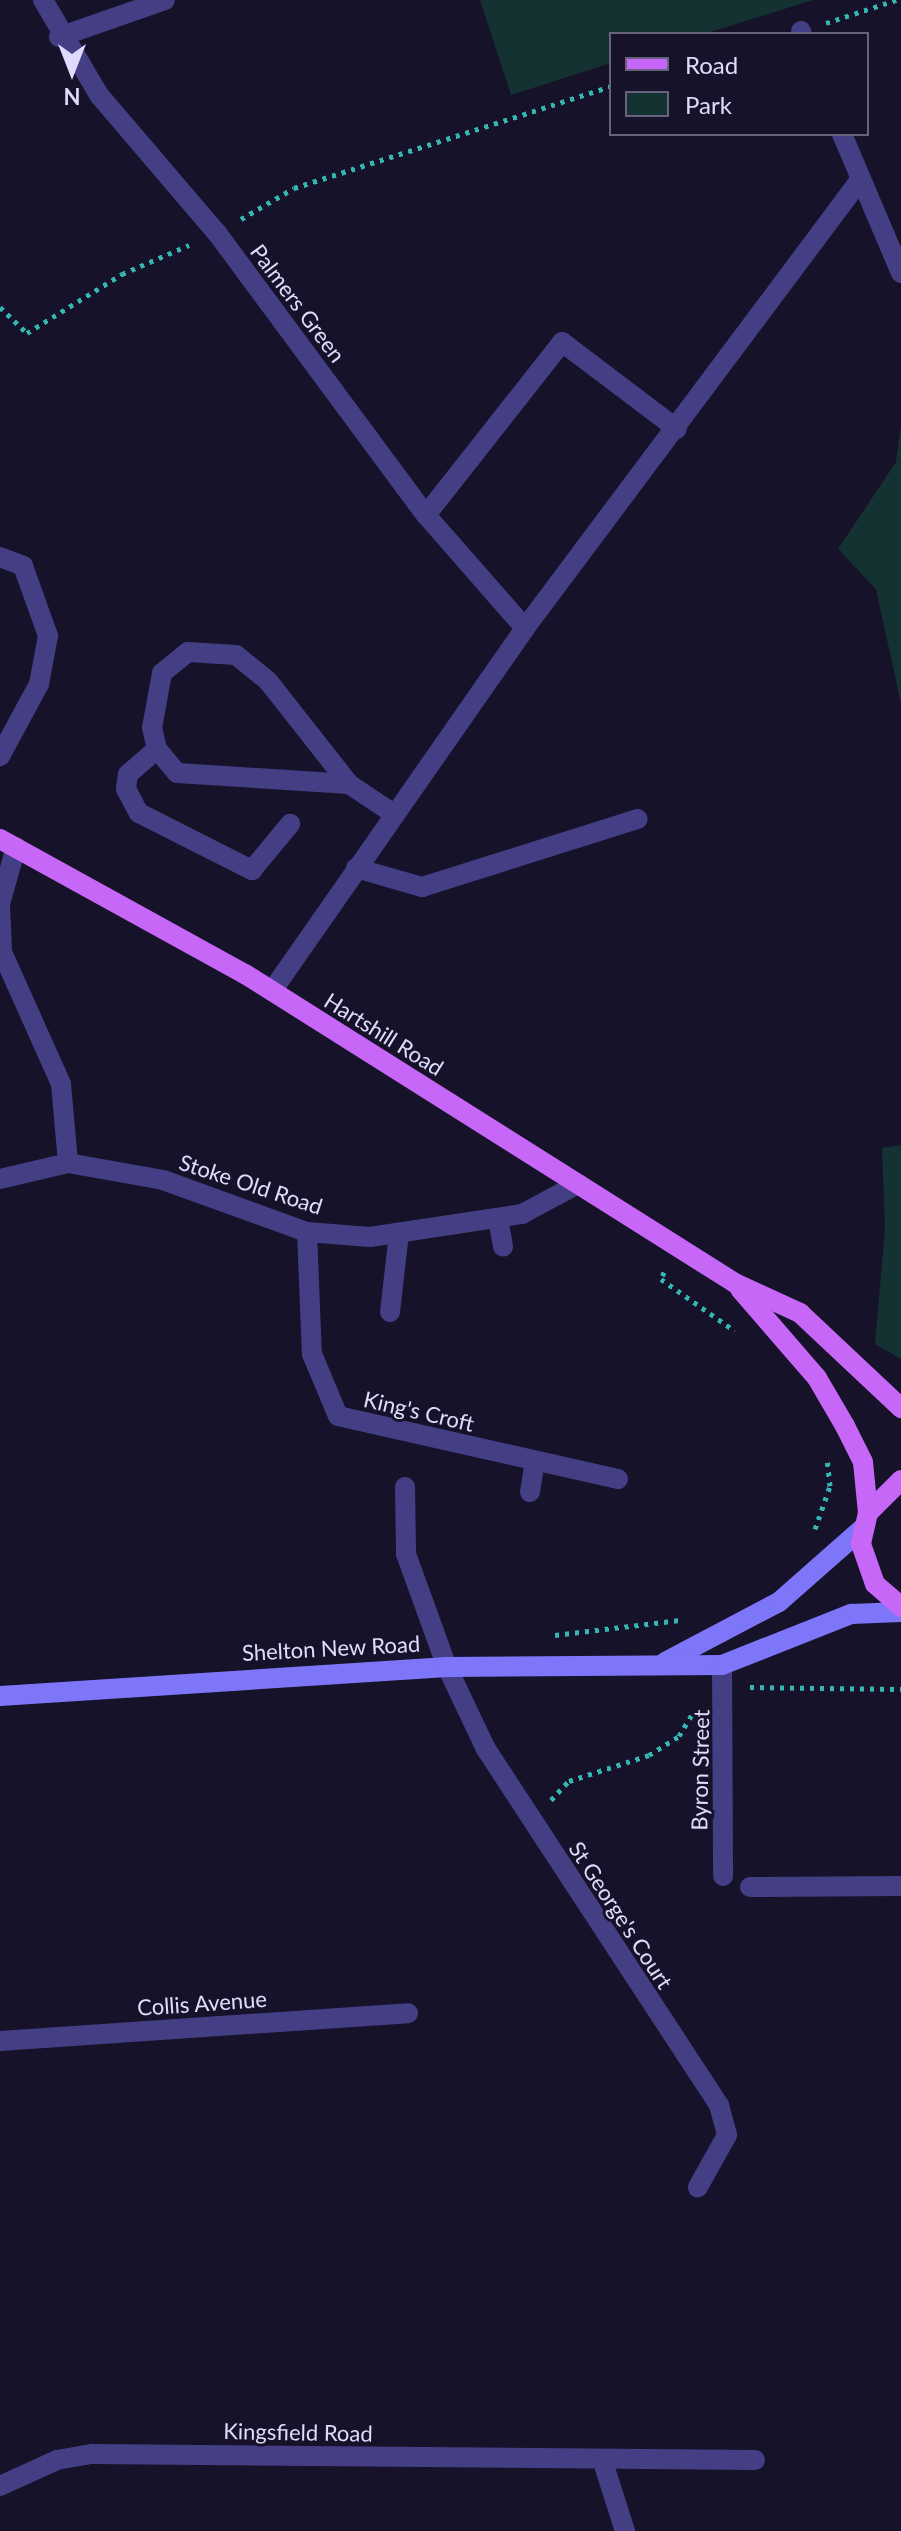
<!DOCTYPE html>
<html>
<head>
<meta charset="utf-8">
<style>
  body { margin:0 }
  #map { position:relative; width:901px; height:2531px; overflow:hidden; background:#161229; font-family:Lato,sans-serif }
  div>[style] { position:absolute }
  .green>* { inset:0; background:#153232 }
  .path>* { height:5px; margin-top:-2.5px; transform-origin:0; background:repeating-linear-gradient(90deg,#36b6b3 0 4px,transparent 0 10px) }
  .service>* { height:20px; margin:-10px; padding:0 10px; transform-origin:10px; border-radius:10px; background:#443f85 }
  .minor>* { height:20px; margin:-10px; padding:0 10px; transform-origin:10px; border-radius:10px; background:#443f85 }
  .secondary>* { height:20px; margin:-10px; padding:0 10px; transform-origin:10px; border-radius:10px; background:#7e76f9 }
  .primary>* { height:20px; margin:-10px; padding:0 10px; transform-origin:10px; border-radius:10px; background:#c767f8 }
  span { translate:-50% -50%; white-space:nowrap; text-align:center; line-height:1.15; -webkit-text-stroke:6px #161229; paint-order:stroke }
  .street-label { font-size:22px; color:#e0dbfd }
  .legend { position:absolute; left:609px; top:32px; width:260px; height:104px; box-sizing:border-box; background:#161229; border:2px solid #67627e; margin:0; padding:10px 14px; list-style:none; font-size:24px; color:#e0dbfd }
  .legend li { display:flex; align-items:center; gap:16px; height:40px }
  .legend b { width:40px; border:2px solid #67627e }
  .north { position:absolute; left:32px; top:32px; width:80px; height:80px; -webkit-text-stroke:6px #161229; paint-order:stroke; rotate:180deg; font-size:22px; font-weight:700; line-height:32px; text-align:center; color:#e0dbfd }
  .north::after { content:''; display:block; margin:auto; width:28px; height:36px; background:#e0dbfd; clip-path:polygon(50% 0,100% 100%,50% 72%,0 100%) }
</style>
</head>
<body>
<div id="map">
  <div class="green">
    <div style="clip-path:polygon(480px 0,813px 0,704px 34px,611px 34px,611px 63px,511px 95px)"></div>
    <div style="clip-path:polygon(901px 425px,901px 704px,876px 589px,838px 549px,896px 462px)"></div>
    <div style="clip-path:polygon(901px 1145px,901px 1359px,875px 1344px,885px 1229px,882px 1148px)"></div>
  </div>
  <div class="path">
    <div style="left:826px;top:23px;width:74px;rotate:-18.2deg"></div>
    <div style="left:241px;top:219px;width:61px;rotate:-30.3deg"></div>
    <div style="left:294px;top:188px;width:333px;rotate:-17.8deg"></div>
    <div style="left:0;top:307px;width:37px;rotate:44deg"></div>
    <div style="left:27px;top:333px;width:112px;rotate:-31.8deg"></div>
    <div style="left:122px;top:274px;width:73px;rotate:-23.4deg"></div>
    <div style="left:664px;top:1272px;width:8px;rotate:113deg"></div>
    <div style="left:661px;top:1279px;width:90px;rotate:35.1deg"></div>
    <div style="left:815px;top:1529px;width:46px;rotate:-70.8deg"></div>
    <div style="left:830px;top:1486px;width:28px;rotate:-96deg"></div>
    <div style="left:555px;top:1635px;width:126px;rotate:-6.8deg"></div>
    <div style="left:750px;top:1687px;width:151px;rotate:0.8deg"></div>
    <div style="left:551px;top:1800px;width:26px;rotate:-47deg"></div>
    <div style="left:569px;top:1781px;width:84px;rotate:-18deg"></div>
    <div style="left:649px;top:1755px;width:36px;rotate:-32deg"></div>
    <div style="left:679px;top:1736px;width:29px;rotate:-59deg"></div>
  </div>
  <div class="service">
    <div style="left:426px;top:515px;width:220px;rotate:-51.8deg"></div>
    <div style="left:562px;top:342px;width:144px;rotate:37.1deg"></div>
    <div style="left:0;top:557px;width:25px;rotate:21deg"></div>
    <div style="left:23px;top:566px;width:74px;rotate:70.3deg"></div>
    <div style="left:48px;top:636px;width:49px;rotate:100.6deg"></div>
    <div style="left:39px;top:684px;width:82px;rotate:118.4deg"></div>
    <div style="left:157px;top:749px;width:38px;rotate:139deg"></div>
    <div style="left:128px;top:774px;width:15px;rotate:98deg"></div>
    <div style="left:126px;top:789px;width:27px;rotate:62deg"></div>
    <div style="left:139px;top:813px;width:127px;rotate:26.8deg"></div>
    <div style="left:252px;top:870px;width:60px;rotate:-50.4deg"></div>
    <div style="left:349px;top:784px;width:172px;rotate:-176.3deg"></div>
    <div style="left:177px;top:773px;width:31px;rotate:-130deg"></div>
    <div style="left:157px;top:749px;width:22px;rotate:-103deg"></div>
    <div style="left:152px;top:728px;width:56px;rotate:-79.7deg"></div>
    <div style="left:162px;top:673px;width:33px;rotate:-39deg"></div>
    <div style="left:188px;top:652px;width:48px;rotate:3.6deg"></div>
    <div style="left:236px;top:655px;width:41px;rotate:39.1deg"></div>
    <div style="left:268px;top:681px;width:131px;rotate:51.8deg"></div>
    <div style="left:349px;top:784px;width:54px;rotate:33.7deg"></div>
    <div style="left:356px;top:868px;width:69px;rotate:16.1deg"></div>
    <div style="left:422px;top:887px;width:226px;rotate:-17.5deg"></div>
    <div style="left:498px;top:1218px;width:29px;rotate:80deg"></div>
    <div style="left:390px;top:1312px;width:80px;rotate:-83.5deg"></div>
    <div style="left:405px;top:1487px;width:67px;rotate:89.1deg"></div>
    <div style="left:406px;top:1554px;width:120px;rotate:70.1deg"></div>
    <div style="left:722px;top:1665px;width:211px;rotate:89.7deg"></div>
    <div style="left:750px;top:1887px;width:151px;rotate:-0.4deg"></div>
  </div>
  <div class="minor">
    <div style="left:43px;top:0;width:110px;rotate:59.5deg"></div>
    <div style="left:99px;top:95px;width:182px;rotate:49.5deg"></div>
    <div style="left:217px;top:233px;width:351px;rotate:53.5deg"></div>
    <div style="left:426px;top:515px;width:150px;rotate:48.8deg"></div>
    <div style="left:801px;top:31px;width:3px;rotate:72deg"></div>
    <div style="left:59px;top:37px;width:112px;rotate:-19.2deg"></div>
    <div style="left:842px;top:134px;width:151px;rotate:67deg"></div>
    <div style="left:16px;top:847px;width:59px;rotate:105.7deg"></div>
    <div style="left:0;top:904px;width:48px;rotate:87.6deg"></div>
    <div style="left:2px;top:952px;width:145px;rotate:65.9deg"></div>
    <div style="left:61px;top:1084px;width:79px;rotate:84.9deg"></div>
    <div style="left:272px;top:991px;width:442px;rotate:-55.1deg"></div>
    <div style="left:525px;top:628px;width:559px;rotate:-53.21deg"></div>
    <div style="left:0;top:1179px;width:70px;rotate:-13.2deg"></div>
    <div style="left:68px;top:1163px;width:97px;rotate:10.1deg"></div>
    <div style="left:163px;top:1180px;width:153px;rotate:19.9deg"></div>
    <div style="left:307px;top:1232px;width:63px;rotate:4.5deg"></div>
    <div style="left:370px;top:1237px;width:154px;rotate:-8.6deg"></div>
    <div style="left:522px;top:1214px;width:64px;rotate:-28.2deg"></div>
    <div style="left:307px;top:1232px;width:122px;rotate:87.7deg"></div>
    <div style="left:312px;top:1354px;width:67px;rotate:67.2deg"></div>
    <div style="left:338px;top:1416px;width:287px;rotate:12.7deg"></div>
    <div style="left:530px;top:1492px;width:30px;rotate:-81deg"></div>
    <div style="left:447px;top:1667px;width:91px;rotate:64.6deg"></div>
    <div style="left:486px;top:1749px;width:425px;rotate:56.8deg"></div>
    <div style="left:719px;top:2105px;width:31px;rotate:75deg"></div>
    <div style="left:727px;top:2135px;width:60px;rotate:119.1deg"></div>
    <div style="left:0;top:2041px;width:409px;rotate:-3.9deg"></div>
    <div style="left:602px;top:2459px;width:76px;rotate:72.3deg"></div>
    <div style="left:0;top:2486px;width:63px;rotate:-24.5deg"></div>
    <div style="left:57px;top:2460px;width:36px;rotate:-10deg"></div>
    <div style="left:92px;top:2454px;width:663px;rotate:0.52deg"></div>
  </div>
  <div class="secondary">
    <div style="left:665px;top:1662px;width:129px;rotate:-27.8deg"></div>
    <div style="left:779px;top:1602px;width:112px;rotate:-41.4deg"></div>
    <div style="left:0;top:1696px;width:448px;rotate:-3.7deg"></div>
    <div style="left:447px;top:1667px;width:275px;rotate:-0.4deg"></div>
    <div style="left:722px;top:1665px;width:139px;rotate:-21.6deg"></div>
    <div style="left:851px;top:1614px;width:50px;rotate:-2.3deg"></div>
  </div>
  <div class="primary">
    <div style="left:0;top:839px;width:280px;rotate:28.9deg"></div>
    <div style="left:245px;top:974px;width:579px;rotate:32.24deg"></div>
    <div style="left:735px;top:1283px;width:72px;rotate:24.8deg"></div>
    <div style="left:800px;top:1313px;width:139px;rotate:43.2deg"></div>
    <div style="left:740px;top:1289px;width:118px;rotate:49.1deg"></div>
    <div style="left:817px;top:1378px;width:56px;rotate:59.7deg"></div>
    <div style="left:845px;top:1426px;width:40px;rotate:63.4deg"></div>
    <div style="left:863px;top:1462px;width:51px;rotate:84.4deg"></div>
    <div style="left:901px;top:1480px;width:47px;rotate:135deg"></div>
    <div style="left:868px;top:1513px;width:32px;rotate:103deg"></div>
    <div style="left:861px;top:1544px;width:42px;rotate:70.7deg"></div>
    <div style="left:875px;top:1584px;width:35px;rotate:41deg"></div>
  </div>
  <div class="street-label">
    <span style="left:298px;top:303px;rotate:53deg">Palmers Green</span>
    <span style="left:384px;top:1034px;rotate:32deg">Hartshill Road</span>
    <span style="left:251px;top:1184px;rotate:18deg">Stoke Old Road</span>
    <span style="left:419px;top:1411px;rotate:13deg">King's Croft</span>
    <span style="left:331px;top:1648px;rotate:-3deg">Shelton New Road</span>
    <span style="left:700px;top:1770px;rotate:-89deg">Byron Street</span>
    <span style="left:621px;top:1915px;rotate:57deg">St George's Court</span>
    <span style="left:202px;top:2003px;rotate:-4deg">Collis Avenue</span>
    <span style="left:298px;top:2432px;rotate:1deg">Kingsfield Road</span>
  </div>
  <ul class="legend">
  <li><b style="height:10px;background:#c767f8"></b>Road</li>
  <li><b style="height:22px;background:#153232"></b>Park</li>
  </ul>
  <div class="north">N</div>
</div>
</body>
</html>
